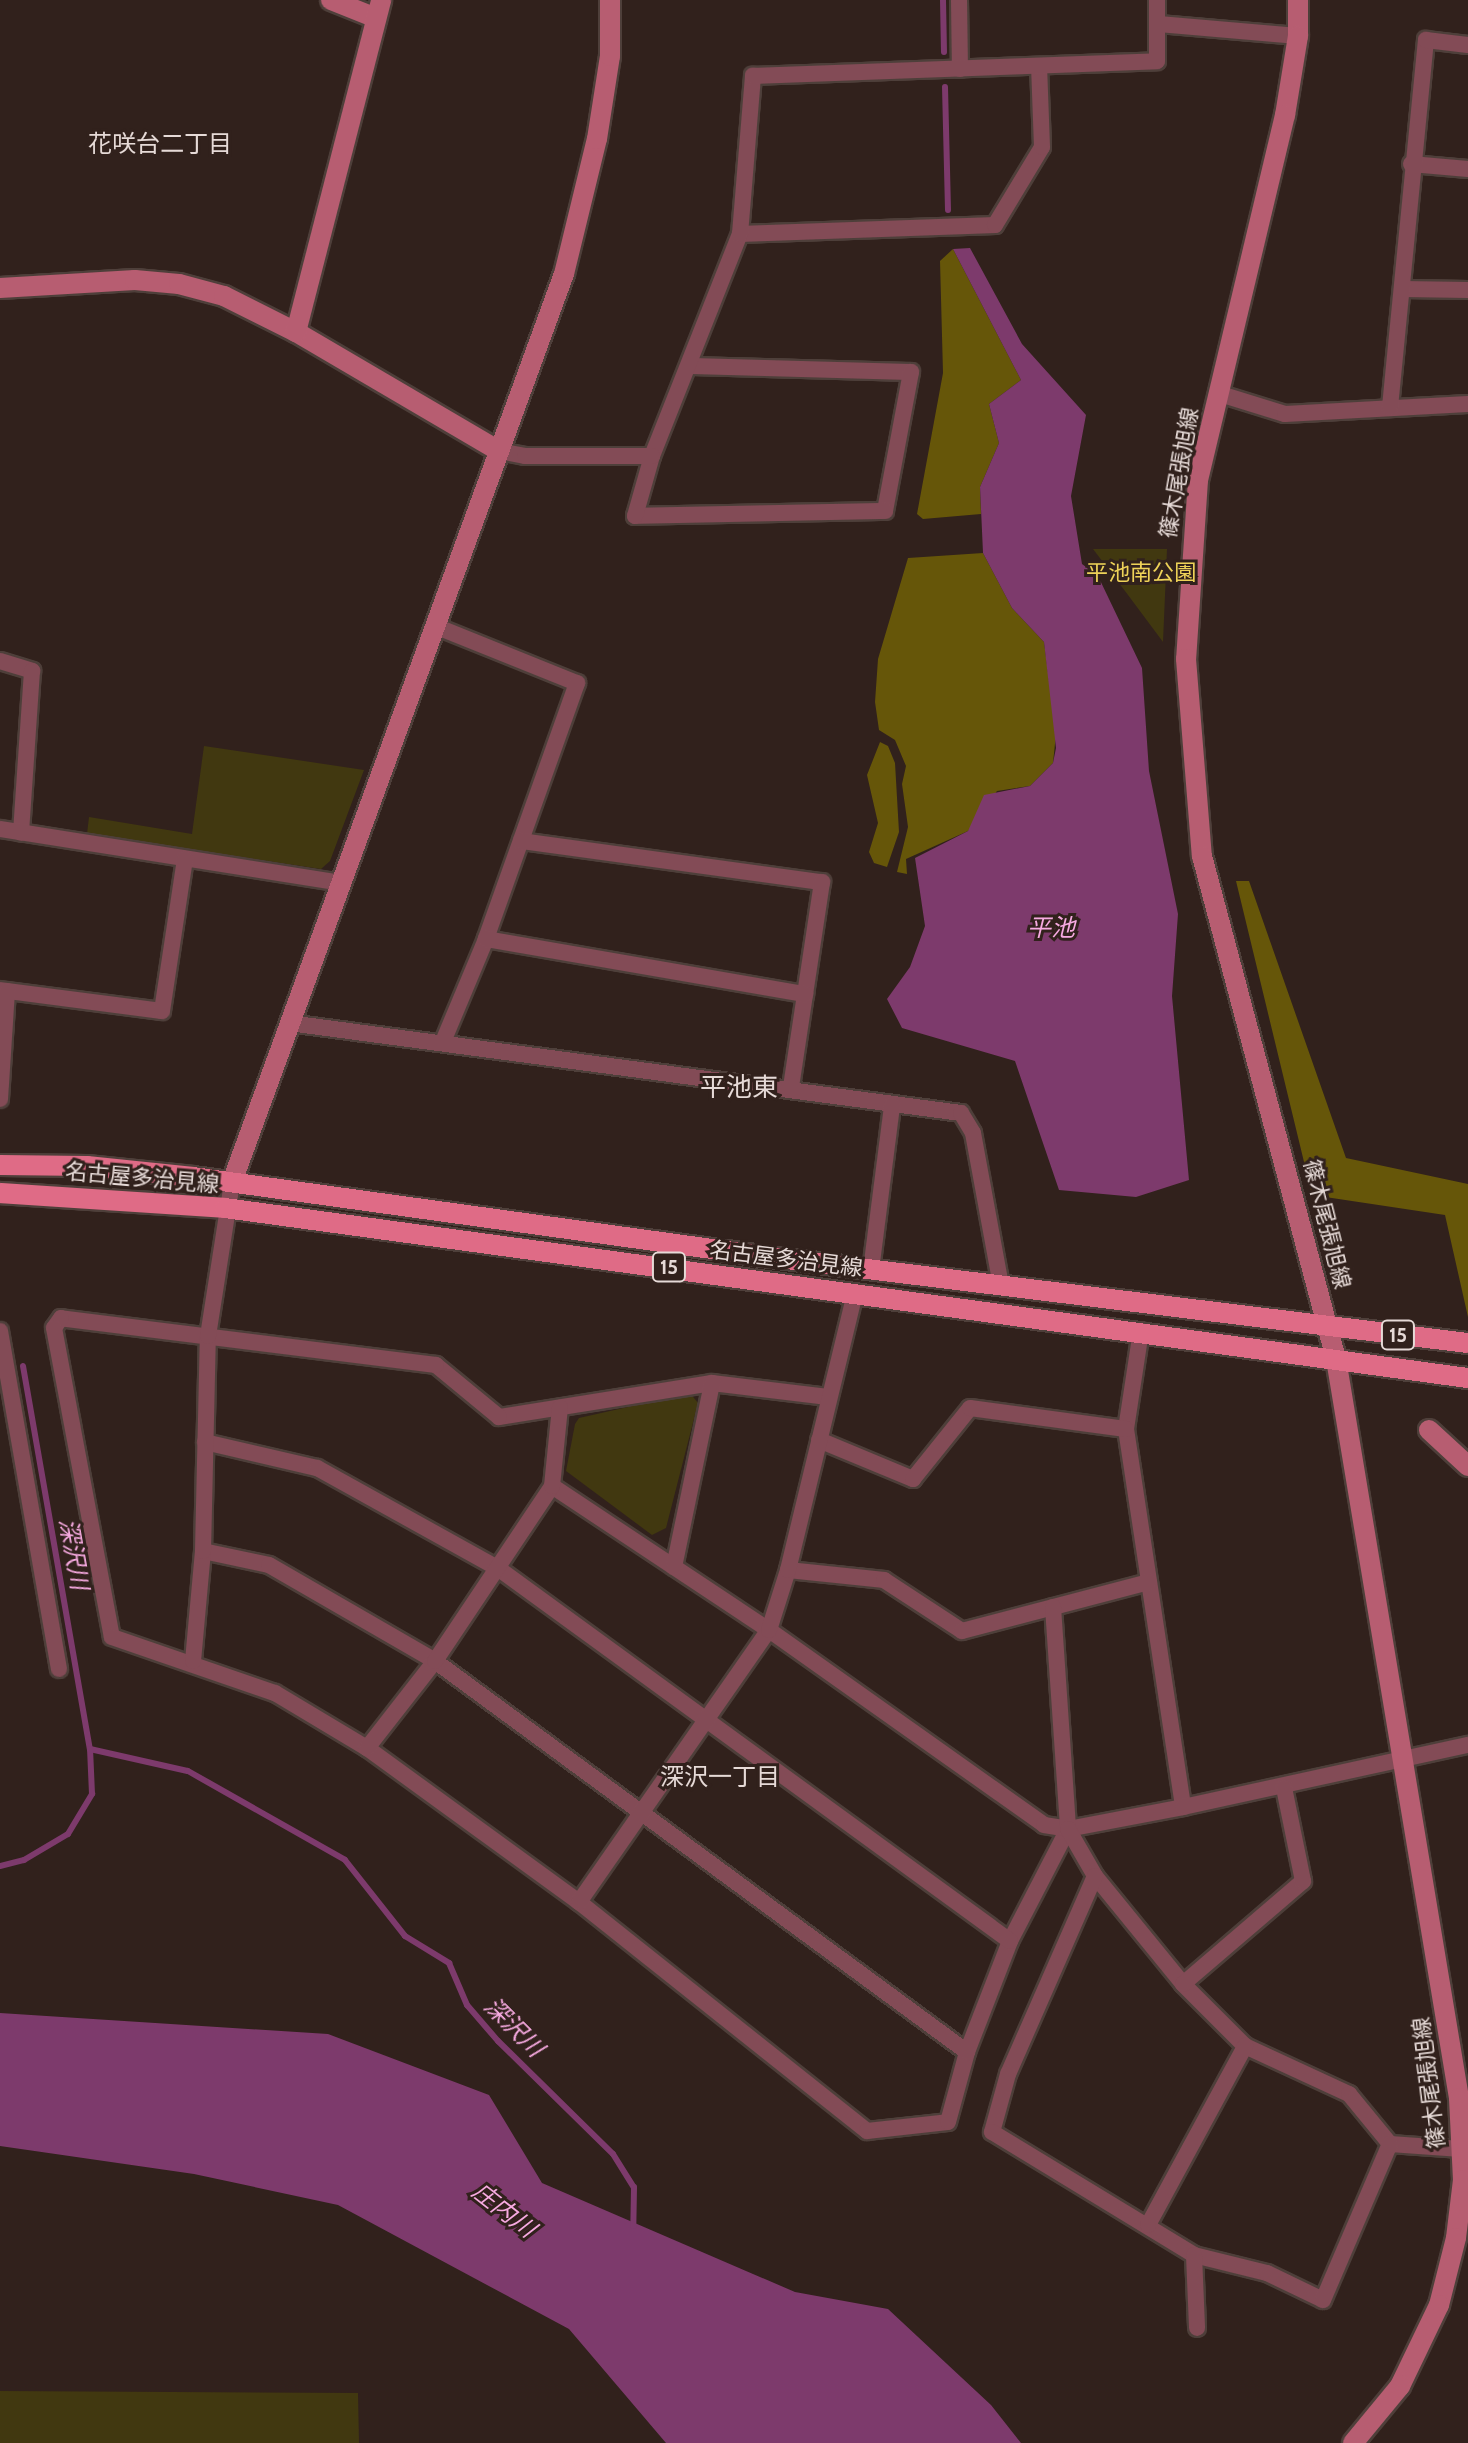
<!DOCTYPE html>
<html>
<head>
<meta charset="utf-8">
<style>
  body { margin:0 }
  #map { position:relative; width:1468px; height:2443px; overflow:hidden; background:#31211c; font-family:Cabin,"Noto Sans JP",sans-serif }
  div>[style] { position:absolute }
  .green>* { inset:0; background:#413810 }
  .forest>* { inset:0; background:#665609 }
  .water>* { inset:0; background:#7d3a6c }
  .stream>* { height:6px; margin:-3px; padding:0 3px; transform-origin:3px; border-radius:3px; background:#7d3a6c }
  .roads { filter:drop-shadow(2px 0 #4e3f3a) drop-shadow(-2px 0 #4e3f3a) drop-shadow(0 2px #4e3f3a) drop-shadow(0 -2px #4e3f3a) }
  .street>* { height:16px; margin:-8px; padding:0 8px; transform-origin:8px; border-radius:8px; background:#834b56 }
  .secondary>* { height:20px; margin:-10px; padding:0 10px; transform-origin:10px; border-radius:10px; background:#b75d71 }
  .primary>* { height:20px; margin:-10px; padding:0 10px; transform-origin:10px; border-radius:10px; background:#df6b86 }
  span { translate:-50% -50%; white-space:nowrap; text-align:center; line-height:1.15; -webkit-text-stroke:6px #31211c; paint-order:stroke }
  .shield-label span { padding:2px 6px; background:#31211c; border:2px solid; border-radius:6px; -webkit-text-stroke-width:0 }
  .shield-label { font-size:20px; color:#e6dad7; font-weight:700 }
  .street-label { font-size:22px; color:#e6dad7 }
  .park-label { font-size:22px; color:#eed258 }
  .neighbourhood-label { font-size:24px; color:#e6dad7 }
  .water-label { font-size:24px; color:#f7aae1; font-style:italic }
  .quarter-label { font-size:26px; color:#e6dad7 }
</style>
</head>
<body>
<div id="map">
  <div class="green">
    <div style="clip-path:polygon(1093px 549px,1167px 549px,1163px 642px,1128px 595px)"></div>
    <div style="clip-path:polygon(204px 746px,364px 770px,330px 861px,321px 869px,87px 834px,89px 817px,192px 834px)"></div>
    <div style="clip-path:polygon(690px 1393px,698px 1403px,666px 1528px,652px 1535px,566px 1471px,575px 1424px,579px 1418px)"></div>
    <div style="clip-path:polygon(0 2391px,358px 2393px,359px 2443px,0 2443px)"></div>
  </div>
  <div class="forest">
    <div style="clip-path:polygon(953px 249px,1021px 380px,989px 404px,999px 443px,980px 487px,981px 514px,923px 519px,917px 514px,943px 373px,940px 261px)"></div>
    <div style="clip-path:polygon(983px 553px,1012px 608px,1044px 642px,1056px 734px,1053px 763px,1030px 786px,997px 791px,968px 831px,906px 859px,907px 874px,897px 872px,908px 827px,902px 784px,906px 766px,895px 740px,879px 730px,875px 702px,878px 659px,908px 558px)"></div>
    <div style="clip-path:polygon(880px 742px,888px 746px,895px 763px,899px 832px,887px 867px,874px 863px,869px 852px,878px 823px,867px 775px)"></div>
    <div style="clip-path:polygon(1236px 881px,1249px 881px,1346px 1158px,1468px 1184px,1468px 1317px,1445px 1215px,1312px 1195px)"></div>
  </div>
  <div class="water">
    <div style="clip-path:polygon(970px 248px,1022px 344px,1086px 415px,1071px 496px,1082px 564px,1098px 576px,1142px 668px,1149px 771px,1178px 914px,1172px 996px,1189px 1180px,1136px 1197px,1059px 1190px,1015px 1061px,902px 1028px,887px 999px,910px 967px,925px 926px,915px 858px,968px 831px,984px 795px,1030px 786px,1053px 763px,1056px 748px,1044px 642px,1012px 608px,983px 553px,980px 487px,999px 443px,989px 404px,1021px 380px,953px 249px)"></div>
    <div style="clip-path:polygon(0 2013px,328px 2034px,489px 2095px,542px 2183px,795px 2292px,888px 2309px,991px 2405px,1021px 2443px,666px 2443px,569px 2329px,338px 2205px,194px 2174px,0 2146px)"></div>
  </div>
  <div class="stream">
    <div style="left:943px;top:0;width:52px;rotate:88.9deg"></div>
    <div style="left:945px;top:87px;width:123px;rotate:88.6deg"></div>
    <div style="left:23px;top:1366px;width:389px;rotate:80.1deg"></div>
    <div style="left:90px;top:1749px;width:100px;rotate:12.7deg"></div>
    <div style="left:188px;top:1771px;width:180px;rotate:29.5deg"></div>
    <div style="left:345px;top:1860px;width:97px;rotate:51.7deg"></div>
    <div style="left:405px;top:1936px;width:52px;rotate:31.5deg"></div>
    <div style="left:449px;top:1963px;width:46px;rotate:66.8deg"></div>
    <div style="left:467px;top:2005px;width:48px;rotate:49.3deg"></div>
    <div style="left:498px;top:2041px;width:161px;rotate:44.5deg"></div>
    <div style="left:613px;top:2154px;width:39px;rotate:58deg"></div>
    <div style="left:634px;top:2187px;width:39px;rotate:91deg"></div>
    <div style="left:0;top:1866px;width:25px;rotate:-14deg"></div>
    <div style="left:24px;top:1860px;width:51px;rotate:-30.6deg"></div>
    <div style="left:68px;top:1834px;width:47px;rotate:-59deg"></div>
    <div style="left:92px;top:1794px;width:45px;rotate:-92.5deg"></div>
  </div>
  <div class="roads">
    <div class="street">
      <div style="left:959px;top:0;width:69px;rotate:89.2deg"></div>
      <div style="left:1158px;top:24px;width:141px;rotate:4.9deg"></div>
      <div style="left:1411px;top:164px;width:57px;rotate:5deg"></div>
      <div style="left:740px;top:234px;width:255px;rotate:-2deg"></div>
      <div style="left:995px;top:225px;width:91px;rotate:-58.9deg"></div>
      <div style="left:1042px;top:147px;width:81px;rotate:-92.1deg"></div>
      <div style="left:1403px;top:289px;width:65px;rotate:0.9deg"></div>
      <div style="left:691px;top:366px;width:220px;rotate:1.6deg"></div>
      <div style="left:911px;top:372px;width:141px;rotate:100.6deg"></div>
      <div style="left:885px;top:511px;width:250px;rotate:178.9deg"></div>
      <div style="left:635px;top:516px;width:62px;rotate:-74.2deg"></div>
      <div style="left:652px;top:456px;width:239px;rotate:-68.4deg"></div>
      <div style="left:740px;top:234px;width:159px;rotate:-85.3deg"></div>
      <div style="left:753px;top:76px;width:404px;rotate:-2.1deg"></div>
      <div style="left:1157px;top:61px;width:61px;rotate:-90deg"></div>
      <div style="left:1217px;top:393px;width:71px;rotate:17.2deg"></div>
      <div style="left:1285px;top:414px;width:183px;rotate:-3.1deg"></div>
      <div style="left:1390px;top:407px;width:369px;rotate:-84.4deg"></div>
      <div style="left:1426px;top:40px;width:42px;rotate:6.8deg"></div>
      <div style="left:499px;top:451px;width:26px;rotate:11deg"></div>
      <div style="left:525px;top:456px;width:127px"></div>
      <div style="left:435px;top:626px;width:153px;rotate:21.9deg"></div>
      <div style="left:577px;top:683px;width:272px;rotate:109.6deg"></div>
      <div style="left:486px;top:939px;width:112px;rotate:112.7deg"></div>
      <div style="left:0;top:661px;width:34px;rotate:17deg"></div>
      <div style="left:32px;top:671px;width:162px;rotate:93.9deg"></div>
      <div style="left:0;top:829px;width:345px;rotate:9deg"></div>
      <div style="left:521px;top:841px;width:304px;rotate:7.8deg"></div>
      <div style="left:822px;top:882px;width:208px;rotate:98.6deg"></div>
      <div style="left:486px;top:939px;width:324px;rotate:9.8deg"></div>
      <div style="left:0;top:990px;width:163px;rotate:7.4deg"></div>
      <div style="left:162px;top:1011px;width:154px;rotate:-81.4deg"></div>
      <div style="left:289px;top:1023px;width:678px;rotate:7.63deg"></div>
      <div style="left:961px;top:1113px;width:23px;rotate:59deg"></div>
      <div style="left:973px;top:1133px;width:155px;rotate:79.6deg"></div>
      <div style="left:0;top:1099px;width:108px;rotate:-86.3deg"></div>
      <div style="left:871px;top:1270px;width:166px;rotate:-82.7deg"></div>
      <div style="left:0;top:1331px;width:343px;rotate:80.1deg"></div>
      <div style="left:1141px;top:1331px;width:99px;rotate:98.7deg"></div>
      <div style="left:1126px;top:1429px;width:382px;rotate:81.4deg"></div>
      <div style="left:828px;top:1397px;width:117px;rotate:-173.1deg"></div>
      <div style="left:712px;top:1383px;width:216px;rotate:170.9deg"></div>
      <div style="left:499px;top:1417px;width:82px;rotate:-140.5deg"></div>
      <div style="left:436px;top:1365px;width:378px;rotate:-172.9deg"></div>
      <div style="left:61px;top:1318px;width:12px;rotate:125deg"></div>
      <div style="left:54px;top:1328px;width:314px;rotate:79.4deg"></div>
      <div style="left:112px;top:1637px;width:172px;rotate:19deg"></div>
      <div style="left:275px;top:1693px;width:107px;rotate:30.9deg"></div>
      <div style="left:367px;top:1748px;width:262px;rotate:36deg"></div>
      <div style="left:579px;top:1902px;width:368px;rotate:38.5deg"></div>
      <div style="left:867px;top:2131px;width:81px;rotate:-6.3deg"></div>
      <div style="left:948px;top:2122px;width:73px;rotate:-74.8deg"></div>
      <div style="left:967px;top:2052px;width:119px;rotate:-68.8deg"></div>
      <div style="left:1010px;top:1941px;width:126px;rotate:-62.6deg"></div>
      <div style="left:819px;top:1440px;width:102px;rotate:22.5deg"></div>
      <div style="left:913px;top:1479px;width:91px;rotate:-51.2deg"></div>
      <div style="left:970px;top:1408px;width:157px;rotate:7.7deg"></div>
      <div style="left:205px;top:1442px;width:115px;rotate:13.1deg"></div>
      <div style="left:317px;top:1468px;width:208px;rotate:29deg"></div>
      <div style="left:499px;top:1569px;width:632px;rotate:36.05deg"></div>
      <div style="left:552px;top:1486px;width:260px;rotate:33.6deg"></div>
      <div style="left:769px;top:1630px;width:337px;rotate:35.3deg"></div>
      <div style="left:1044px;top:1825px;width:24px;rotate:9deg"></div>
      <div style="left:1068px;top:1829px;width:117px;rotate:-10.8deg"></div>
      <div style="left:1183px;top:1807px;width:292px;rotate:-12.3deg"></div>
      <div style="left:203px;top:1551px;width:67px;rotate:12deg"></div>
      <div style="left:269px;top:1565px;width:192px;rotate:30deg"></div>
      <div style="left:435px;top:1661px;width:660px;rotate:36.31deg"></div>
      <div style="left:674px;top:1567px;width:188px;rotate:-78.3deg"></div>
      <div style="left:788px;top:1570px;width:97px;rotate:5.9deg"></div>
      <div style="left:884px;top:1580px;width:93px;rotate:33.2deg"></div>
      <div style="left:962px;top:1631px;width:193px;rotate:-14.7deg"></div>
      <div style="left:1053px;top:1607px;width:223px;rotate:86.1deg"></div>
      <div style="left:1068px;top:1829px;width:54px;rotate:60.1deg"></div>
      <div style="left:1095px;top:1876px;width:139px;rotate:50.8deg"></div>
      <div style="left:1183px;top:1984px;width:88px;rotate:45deg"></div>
      <div style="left:1245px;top:2046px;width:115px;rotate:24.8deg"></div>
      <div style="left:1349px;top:2094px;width:65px;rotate:50.6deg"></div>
      <div style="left:1390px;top:2144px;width:71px;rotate:4deg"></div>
      <div style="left:193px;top:1661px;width:110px;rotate:-84.8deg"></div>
      <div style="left:203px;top:1551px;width:215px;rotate:-88.7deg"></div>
      <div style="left:208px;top:1336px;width:156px;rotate:-81.1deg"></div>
      <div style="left:367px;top:1748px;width:110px;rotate:-52deg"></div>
      <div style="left:435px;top:1661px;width:211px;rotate:-56.2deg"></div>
      <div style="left:552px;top:1486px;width:79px;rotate:-84.2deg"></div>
      <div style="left:1095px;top:1876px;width:216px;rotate:113.7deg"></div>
      <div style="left:1008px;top:2074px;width:60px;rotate:105.4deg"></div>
      <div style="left:992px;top:2132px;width:237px;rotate:31.3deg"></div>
      <div style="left:1194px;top:2255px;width:75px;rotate:13.9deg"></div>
      <div style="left:1267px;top:2273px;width:62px;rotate:25.7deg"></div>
      <div style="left:1323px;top:2300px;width:170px;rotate:-66.8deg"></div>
      <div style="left:579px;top:1902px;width:332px;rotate:-55.1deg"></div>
      <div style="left:769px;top:1630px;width:63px;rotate:-72.4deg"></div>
      <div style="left:788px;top:1570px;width:286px;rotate:-76.4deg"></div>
      <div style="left:1183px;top:1984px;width:158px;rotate:-40.6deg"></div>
      <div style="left:1303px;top:1881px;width:95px;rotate:-101.5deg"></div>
      <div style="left:1148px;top:2225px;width:204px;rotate:-61.5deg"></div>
      <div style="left:1194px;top:2255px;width:73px;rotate:87.6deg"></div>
    </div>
    <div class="secondary">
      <div style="left:331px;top:0;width:48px;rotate:21.8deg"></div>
      <div style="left:1298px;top:0;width:36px;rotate:90deg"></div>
      <div style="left:1298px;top:36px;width:80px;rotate:99.3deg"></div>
      <div style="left:1285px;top:115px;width:375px;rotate:103.4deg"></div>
      <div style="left:1198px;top:480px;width:179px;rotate:93.8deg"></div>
      <div style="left:1186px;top:659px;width:198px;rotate:85.4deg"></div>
      <div style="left:1202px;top:856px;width:521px;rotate:75.08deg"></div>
      <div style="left:1336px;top:1359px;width:749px;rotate:80.55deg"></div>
      <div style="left:1459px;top:2098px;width:82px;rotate:87.2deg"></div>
      <div style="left:1463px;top:2180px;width:58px;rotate:96.9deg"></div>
      <div style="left:1456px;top:2238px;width:69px;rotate:104.2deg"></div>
      <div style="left:1439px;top:2305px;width:90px;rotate:115.7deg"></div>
      <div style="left:1400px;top:2386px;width:74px;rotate:129.5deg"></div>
      <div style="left:0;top:288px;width:135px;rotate:-3.4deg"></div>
      <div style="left:135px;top:280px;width:44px;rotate:5.2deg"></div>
      <div style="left:179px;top:284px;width:47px;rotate:14.9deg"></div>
      <div style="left:224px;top:296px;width:80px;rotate:26.6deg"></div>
      <div style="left:296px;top:332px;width:235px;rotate:30.4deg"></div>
      <div style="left:296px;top:332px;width:343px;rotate:-75.6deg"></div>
      <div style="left:232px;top:1182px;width:967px;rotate:-69.92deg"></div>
      <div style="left:564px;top:274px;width:139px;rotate:-76.3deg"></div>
      <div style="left:597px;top:139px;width:84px;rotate:-81.1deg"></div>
      <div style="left:610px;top:56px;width:56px;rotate:-90deg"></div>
      <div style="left:1429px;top:1430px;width:53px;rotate:42.7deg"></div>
    </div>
    <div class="primary">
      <div style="left:0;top:1165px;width:87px;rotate:0.7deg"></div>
      <div style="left:87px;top:1166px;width:107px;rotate:5.9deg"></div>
      <div style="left:193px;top:1177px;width:574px;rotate:7.9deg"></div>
      <div style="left:762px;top:1256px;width:711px;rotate:7.03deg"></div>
      <div style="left:0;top:1193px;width:225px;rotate:3.8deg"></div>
      <div style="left:225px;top:1208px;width:1255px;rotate:7.79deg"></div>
    </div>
  </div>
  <div class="shield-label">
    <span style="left:669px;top:1267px">15</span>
    <span style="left:1398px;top:1335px">15</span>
  </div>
  <div class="street-label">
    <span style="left:1179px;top:473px;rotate:-80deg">篠木尾張旭線</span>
    <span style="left:142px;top:1178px;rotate:5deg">名古屋多治見線</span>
    <span style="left:1327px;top:1224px;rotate:76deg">篠木尾張旭線</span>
    <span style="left:786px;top:1259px;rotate:7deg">名古屋多治見線</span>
    <span style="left:1429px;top:2083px;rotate:-97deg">篠木尾張旭線</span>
  </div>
  <div class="park-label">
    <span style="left:1141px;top:573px">平池南公園</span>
  </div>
  <div class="neighbourhood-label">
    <span style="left:160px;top:144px">花咲台二丁目</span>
    <span style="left:720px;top:1777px">深沢一丁目</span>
  </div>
  <div class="water-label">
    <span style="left:1051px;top:928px">平池</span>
    <span style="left:74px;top:1554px;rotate:80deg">深沢川</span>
    <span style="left:514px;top:2027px;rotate:45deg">深沢川</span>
    <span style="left:504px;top:2210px;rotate:38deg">庄内川</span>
  </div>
  <div class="quarter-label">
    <span style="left:739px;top:1088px">平池東</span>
  </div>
</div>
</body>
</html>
